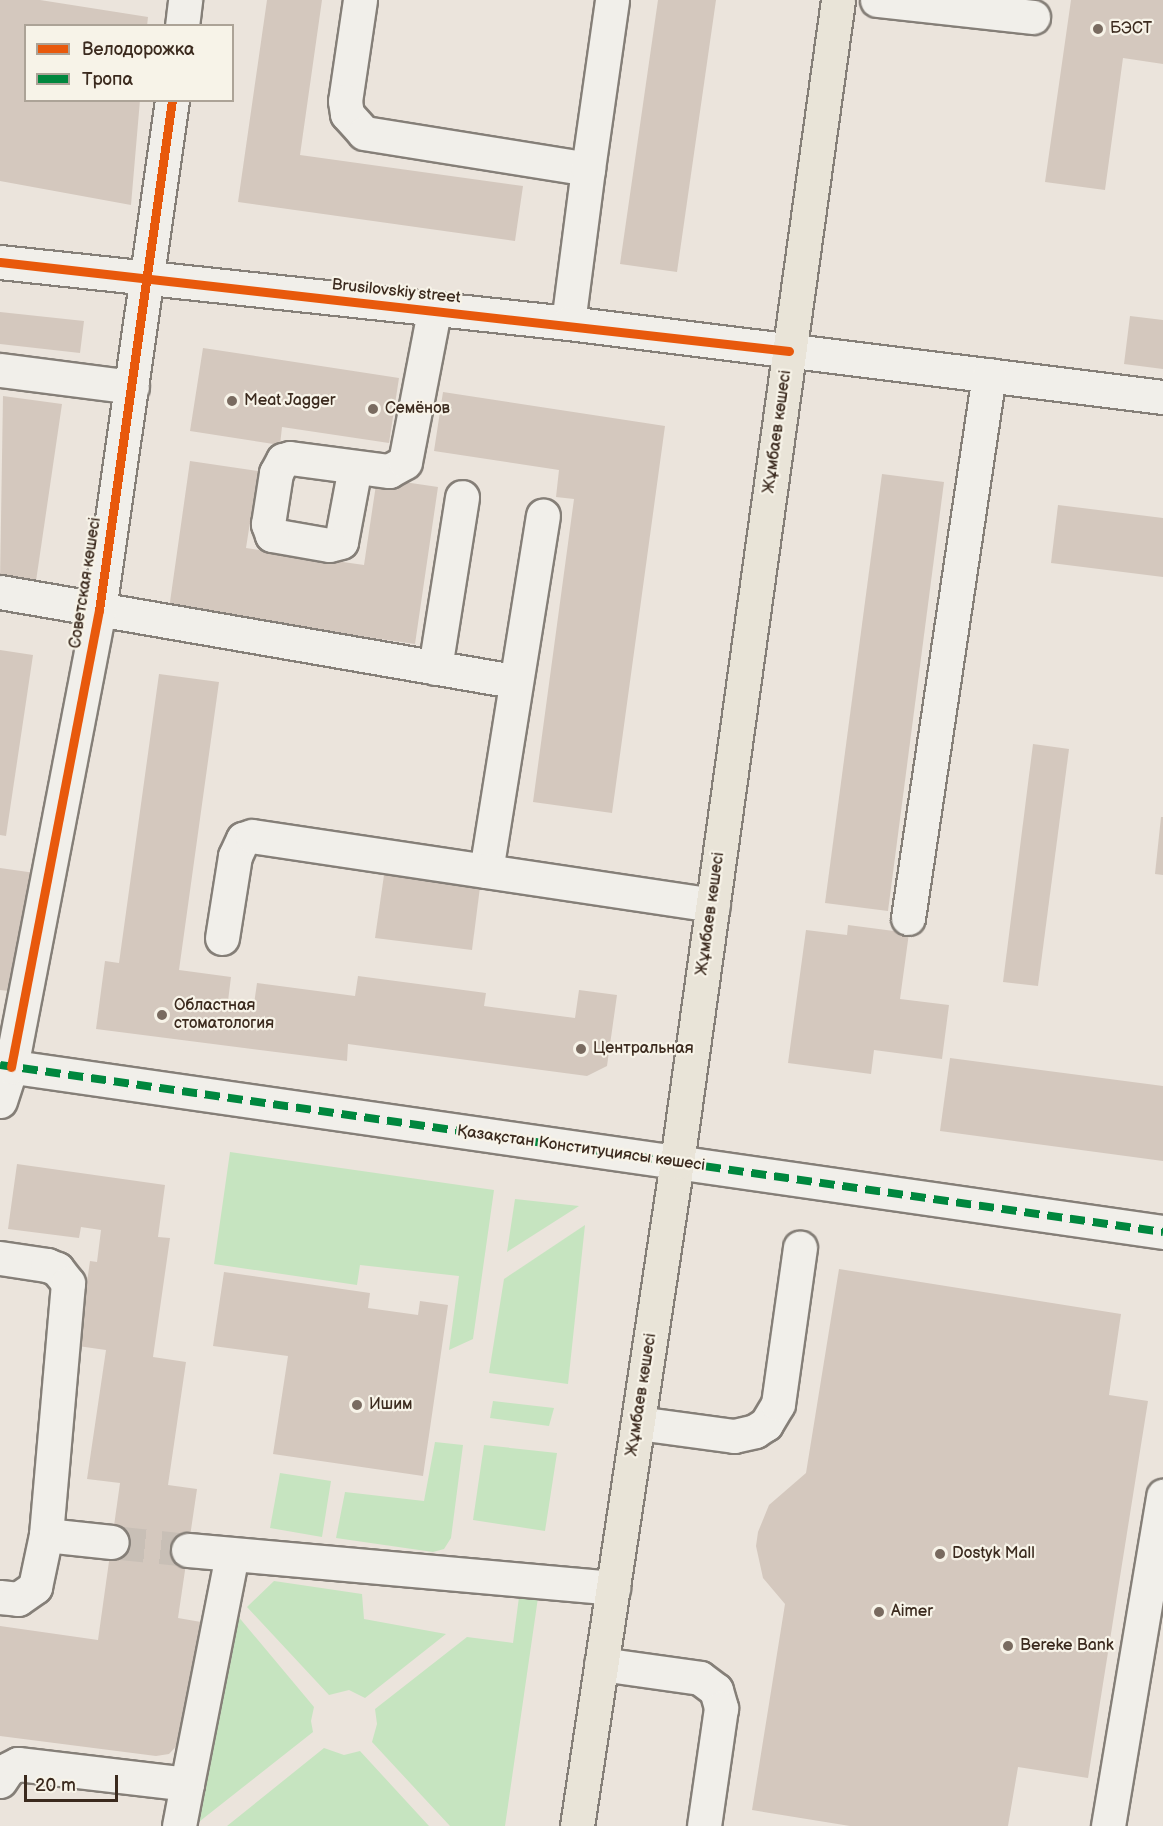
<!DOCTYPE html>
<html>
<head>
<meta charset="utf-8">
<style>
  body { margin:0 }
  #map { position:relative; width:1163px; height:1826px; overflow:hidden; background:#ebe4dc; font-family:"Balsamiq Sans",sans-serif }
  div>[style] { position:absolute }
  .green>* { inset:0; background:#c6e4c0 }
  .building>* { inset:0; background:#d4c8be }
  .minor-tunnel>* { height:33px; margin-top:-16.5px; transform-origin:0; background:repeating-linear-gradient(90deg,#c8bfb6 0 33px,transparent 0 49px) }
  .roads { filter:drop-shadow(2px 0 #857f78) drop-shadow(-2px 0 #857f78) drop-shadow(0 2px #857f78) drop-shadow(0 -2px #857f78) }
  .minor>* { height:33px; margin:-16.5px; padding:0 16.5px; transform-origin:16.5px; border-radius:16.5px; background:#f1efea }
  .major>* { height:33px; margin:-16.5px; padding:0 16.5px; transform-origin:16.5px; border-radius:16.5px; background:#e9e4d8 }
  .quiet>* { height:8px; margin-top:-4px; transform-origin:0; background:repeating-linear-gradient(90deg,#00873e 0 15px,transparent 0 23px) }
  .cycleway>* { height:9px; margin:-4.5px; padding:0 4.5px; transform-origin:4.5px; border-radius:4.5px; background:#e8590c }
  .dots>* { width:16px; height:16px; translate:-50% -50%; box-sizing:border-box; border:3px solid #f7f3e8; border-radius:50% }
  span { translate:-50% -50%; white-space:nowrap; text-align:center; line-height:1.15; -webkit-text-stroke:4.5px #f7f3e8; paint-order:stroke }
  .poi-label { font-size:16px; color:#3b2a1e }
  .left { translate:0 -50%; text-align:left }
  .street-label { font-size:16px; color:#3b2a1e }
  .legend { position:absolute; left:24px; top:24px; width:210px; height:78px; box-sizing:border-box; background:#f7f3e8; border:2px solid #aca397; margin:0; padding:8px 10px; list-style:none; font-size:18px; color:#3b2a1e }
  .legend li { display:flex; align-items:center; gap:12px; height:30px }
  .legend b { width:30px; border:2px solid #aca397 }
  .scale { position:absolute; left:24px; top:1775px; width:94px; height:27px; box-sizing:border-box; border:3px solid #3b2a1e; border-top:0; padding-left:8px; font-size:18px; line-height:21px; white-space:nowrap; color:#3b2a1e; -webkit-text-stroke:4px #f7f3e8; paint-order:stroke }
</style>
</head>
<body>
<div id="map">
  <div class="green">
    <div style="clip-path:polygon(230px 1152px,494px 1190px,473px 1339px,449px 1350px,459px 1276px,360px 1265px,357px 1285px,214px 1264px)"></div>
    <div style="clip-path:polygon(515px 1199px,579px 1206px,507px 1252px)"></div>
    <div style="clip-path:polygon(585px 1225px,568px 1384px,489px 1373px,504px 1279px)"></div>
    <div style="clip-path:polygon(493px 1401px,554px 1408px,549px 1426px,490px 1418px)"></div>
    <div style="clip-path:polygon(435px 1442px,463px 1445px,451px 1538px,444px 1549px,433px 1552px,336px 1538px,345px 1492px,424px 1501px)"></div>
    <div style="clip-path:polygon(484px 1445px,557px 1453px,545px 1531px,473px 1520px)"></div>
    <div style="clip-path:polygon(280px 1473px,331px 1481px,322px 1537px,270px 1528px)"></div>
    <div style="clip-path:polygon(541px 1577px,505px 1826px,450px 1826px,372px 1742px,377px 1724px,375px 1709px,467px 1637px,513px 1643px,519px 1597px)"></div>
    <div style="clip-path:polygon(274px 1581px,362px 1594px,364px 1619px,446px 1634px,365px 1698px,349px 1690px,329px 1695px,247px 1607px)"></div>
    <div style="clip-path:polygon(237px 1615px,314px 1707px,311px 1721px,313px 1732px,195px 1825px)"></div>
    <div style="clip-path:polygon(324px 1748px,344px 1755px,360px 1751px,429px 1826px,227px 1826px)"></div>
  </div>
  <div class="building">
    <div style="clip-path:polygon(0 0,40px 0,148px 17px,147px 26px,26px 26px,26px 100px,140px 100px,131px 205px,0 181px)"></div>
    <div style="clip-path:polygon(267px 0,322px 0,300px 155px,523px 186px,515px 241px,238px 202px)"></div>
    <div style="clip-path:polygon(658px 0,716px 0,677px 272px,620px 264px)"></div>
    <div style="clip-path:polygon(1071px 0,1163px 0,1163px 64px,1123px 58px,1105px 190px,1045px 182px)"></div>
    <div style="clip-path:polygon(0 312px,84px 321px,80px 353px,0 344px)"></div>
    <div style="clip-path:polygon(1130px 316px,1163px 320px,1163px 369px,1124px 364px)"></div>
    <div style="clip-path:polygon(203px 348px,399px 378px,389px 443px,282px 427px,280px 445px,190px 431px)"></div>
    <div style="clip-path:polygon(443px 392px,665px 426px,612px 813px,533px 802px,574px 499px,556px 497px,559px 470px,434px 451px)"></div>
    <div style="clip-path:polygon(3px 396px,62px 404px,35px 588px,0 583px)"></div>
    <div style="clip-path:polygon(190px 461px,258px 471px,246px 548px,364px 565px,377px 478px,438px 487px,415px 644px,169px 609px)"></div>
    <div style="clip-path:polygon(882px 474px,944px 482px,888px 911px,825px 903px)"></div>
    <div style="clip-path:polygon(1058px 505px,1163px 518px,1163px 577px,1051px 563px)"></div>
    <div style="clip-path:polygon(0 650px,33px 655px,6px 836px,0 835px)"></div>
    <div style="clip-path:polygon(159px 674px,219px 682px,179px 970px,231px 977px,228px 1001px,254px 1004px,257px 983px,355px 996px,358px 976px,486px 993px,484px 1006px,575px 1018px,579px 990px,617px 995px,607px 1066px,587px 1076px,348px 1044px,347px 1061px,96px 1029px,105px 961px,119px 963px)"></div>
    <div style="clip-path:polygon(1033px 744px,1069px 749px,1038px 986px,1003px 982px)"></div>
    <div style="clip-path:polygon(1161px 817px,1163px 817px,1163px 875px,1155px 874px)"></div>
    <div style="clip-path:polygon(0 868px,35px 873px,17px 992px,0 990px)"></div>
    <div style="clip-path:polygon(384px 875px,480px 887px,472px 950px,375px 938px)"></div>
    <div style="clip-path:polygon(848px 925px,909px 933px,900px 999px,949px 1005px,942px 1059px,874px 1050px,871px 1074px,788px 1063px,806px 930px,847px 935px)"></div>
    <div style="clip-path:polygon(950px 1058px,1163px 1086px,1163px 1161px,940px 1131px)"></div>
    <div style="clip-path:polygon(17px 1164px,165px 1185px,158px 1237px,170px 1238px,153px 1357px,186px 1362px,168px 1485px,197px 1489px,178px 1618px,201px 1622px,185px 1737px,169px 1754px,156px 1756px,0 1736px,0 1626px,98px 1640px,120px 1483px,87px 1479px,106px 1350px,78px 1346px,90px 1261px,97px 1262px,101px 1230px,81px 1227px,79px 1238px,8px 1229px)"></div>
    <div style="clip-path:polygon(839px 1269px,1121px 1314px,1109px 1395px,1148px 1401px,1088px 1778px,1018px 1767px,1008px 1826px,850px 1826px,752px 1810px,785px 1604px,763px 1578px,756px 1546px,758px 1532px,769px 1505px,806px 1473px)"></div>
    <div style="clip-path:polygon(224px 1272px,370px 1293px,368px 1308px,418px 1315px,420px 1301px,448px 1305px,423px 1476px,273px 1454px,288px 1356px,213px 1346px)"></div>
  </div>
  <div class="minor-tunnel">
    <div style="left:112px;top:1542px;width:76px;rotate:6deg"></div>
  </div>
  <div class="roads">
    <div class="minor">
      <div style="left:360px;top:0;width:102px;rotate:98.4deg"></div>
      <div style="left:345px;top:101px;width:13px;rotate:81deg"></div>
      <div style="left:347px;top:114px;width:25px;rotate:48deg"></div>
      <div style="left:364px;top:133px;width:227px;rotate:9.1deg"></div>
      <div style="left:588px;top:169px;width:155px;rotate:97.4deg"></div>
      <div style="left:877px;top:0;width:157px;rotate:6.2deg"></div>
      <div style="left:182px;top:26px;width:26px;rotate:-83deg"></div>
      <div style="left:588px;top:169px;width:171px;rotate:-81.9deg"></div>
      <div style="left:0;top:262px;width:571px;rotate:6.13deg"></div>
      <div style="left:568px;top:323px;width:600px;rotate:7.09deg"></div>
      <div style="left:0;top:370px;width:133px;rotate:7.3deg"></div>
      <div style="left:355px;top:467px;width:76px;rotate:100.6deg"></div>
      <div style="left:341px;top:542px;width:12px;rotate:166deg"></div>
      <div style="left:329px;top:545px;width:58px;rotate:-170deg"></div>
      <div style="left:272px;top:535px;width:12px;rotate:-110deg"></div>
      <div style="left:268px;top:524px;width:52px;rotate:-81.1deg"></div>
      <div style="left:276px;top:473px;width:15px;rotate:-62deg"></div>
      <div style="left:283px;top:460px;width:7px;rotate:-16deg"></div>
      <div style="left:290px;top:458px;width:100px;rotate:7.5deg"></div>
      <div style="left:389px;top:471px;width:18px;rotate:-29deg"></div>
      <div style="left:405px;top:462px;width:154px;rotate:-79.1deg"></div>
      <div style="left:0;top:592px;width:521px;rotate:9.84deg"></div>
      <div style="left:435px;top:668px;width:173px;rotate:-81deg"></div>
      <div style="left:486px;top:871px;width:360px;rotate:-80.9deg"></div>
      <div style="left:908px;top:918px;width:549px;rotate:-81.52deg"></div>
      <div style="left:222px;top:938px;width:83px;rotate:-81deg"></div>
      <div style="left:235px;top:856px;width:19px;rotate:-65deg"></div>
      <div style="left:243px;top:839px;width:9px;rotate:-18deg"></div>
      <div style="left:252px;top:836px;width:466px;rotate:8.5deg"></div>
      <div style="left:0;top:1065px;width:1175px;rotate:8.17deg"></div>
      <div style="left:0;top:1101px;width:36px;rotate:-72deg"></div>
      <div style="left:11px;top:1067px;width:465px;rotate:-79.1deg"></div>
      <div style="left:99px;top:610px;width:515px;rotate:-81.85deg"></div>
      <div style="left:0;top:1258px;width:48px;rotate:8.5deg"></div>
      <div style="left:47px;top:1265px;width:11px;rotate:22deg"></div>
      <div style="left:57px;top:1269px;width:18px;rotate:52deg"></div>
      <div style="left:68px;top:1283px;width:253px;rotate:95deg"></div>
      <div style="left:638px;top:1423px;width:97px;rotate:7.7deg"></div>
      <div style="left:734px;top:1436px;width:22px;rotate:-13deg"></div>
      <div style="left:755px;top:1431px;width:13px;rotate:-32deg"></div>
      <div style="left:766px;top:1424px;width:23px;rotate:-59deg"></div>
      <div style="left:778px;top:1404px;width:158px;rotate:-82deg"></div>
      <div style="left:188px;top:1550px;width:427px;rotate:5.1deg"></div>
      <div style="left:0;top:1597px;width:18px;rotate:6deg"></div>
      <div style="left:18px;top:1599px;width:21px;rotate:-35deg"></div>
      <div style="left:35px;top:1587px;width:53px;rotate:-78.1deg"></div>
      <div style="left:46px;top:1535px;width:66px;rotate:6.1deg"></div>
      <div style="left:601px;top:1664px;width:100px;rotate:8deg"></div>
      <div style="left:700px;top:1678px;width:20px;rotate:37deg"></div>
      <div style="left:716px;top:1690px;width:19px;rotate:74deg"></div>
      <div style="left:721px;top:1708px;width:119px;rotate:98.2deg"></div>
      <div style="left:0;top:1781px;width:14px;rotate:-56deg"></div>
      <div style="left:8px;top:1769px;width:11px;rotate:-27deg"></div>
      <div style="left:18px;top:1764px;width:170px;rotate:6.7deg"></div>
      <div style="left:187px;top:1784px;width:233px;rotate:-78.9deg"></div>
      <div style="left:179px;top:1826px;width:43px;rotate:-79.2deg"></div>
      <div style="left:1108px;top:1826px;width:335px;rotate:-80.5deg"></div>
    </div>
    <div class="major">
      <div style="left:577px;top:1826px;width:671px;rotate:-81.44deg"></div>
      <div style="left:677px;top:1162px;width:1173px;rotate:-82.11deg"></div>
    </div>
  </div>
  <div class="quiet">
    <div style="left:0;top:1065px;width:1175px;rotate:8.17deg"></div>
  </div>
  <div class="cycleway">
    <div style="left:0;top:262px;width:794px;rotate:6.44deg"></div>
    <div style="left:11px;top:1067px;width:465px;rotate:-79.1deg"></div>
    <div style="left:99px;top:610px;width:515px;rotate:-81.85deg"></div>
  </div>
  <div class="dots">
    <div style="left:1098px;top:29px;background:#796b60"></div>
    <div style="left:232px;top:401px;background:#796b60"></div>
    <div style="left:373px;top:409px;background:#796b60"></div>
    <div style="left:162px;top:1015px;background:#796b60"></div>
    <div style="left:581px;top:1049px;background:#796b60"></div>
    <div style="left:357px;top:1405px;background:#796b60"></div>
    <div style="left:940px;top:1554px;background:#796b60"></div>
    <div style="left:879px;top:1612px;background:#796b60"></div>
    <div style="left:1008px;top:1646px;background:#796b60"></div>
  </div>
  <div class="poi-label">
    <span class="left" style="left:1110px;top:29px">БЭСТ</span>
    <span class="left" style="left:244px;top:401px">Meat Jagger</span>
    <span class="left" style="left:385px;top:409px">Семёнов</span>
    <span class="left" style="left:174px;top:1015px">Областная<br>стоматология</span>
    <span class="left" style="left:593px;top:1049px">Центральная</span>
    <span class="left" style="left:369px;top:1405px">Ишим</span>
    <span class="left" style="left:952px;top:1554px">Dostyk Mall</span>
    <span class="left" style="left:891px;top:1612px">Aimer</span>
    <span class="left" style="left:1020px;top:1646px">Bereke Bank</span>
  </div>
  <div class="street-label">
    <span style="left:396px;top:292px;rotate:6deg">Brusilovskiy street</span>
    <span style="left:778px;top:432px;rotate:-82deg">Жұмбаев көшесі</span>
    <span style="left:86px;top:583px;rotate:-81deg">Советская көшесі</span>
    <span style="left:711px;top:914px;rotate:-82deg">Жұмбаев көшесі</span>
    <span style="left:581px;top:1149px;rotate:8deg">Қазақстан Конституциясы көшесі</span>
    <span style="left:642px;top:1395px;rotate:-81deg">Жұмбаев көшесі</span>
  </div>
  <ul class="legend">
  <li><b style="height:8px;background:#e8590c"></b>Велодорожка</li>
  <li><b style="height:8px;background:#00873e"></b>Тропа</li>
  </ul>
  <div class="scale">20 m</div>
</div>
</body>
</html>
